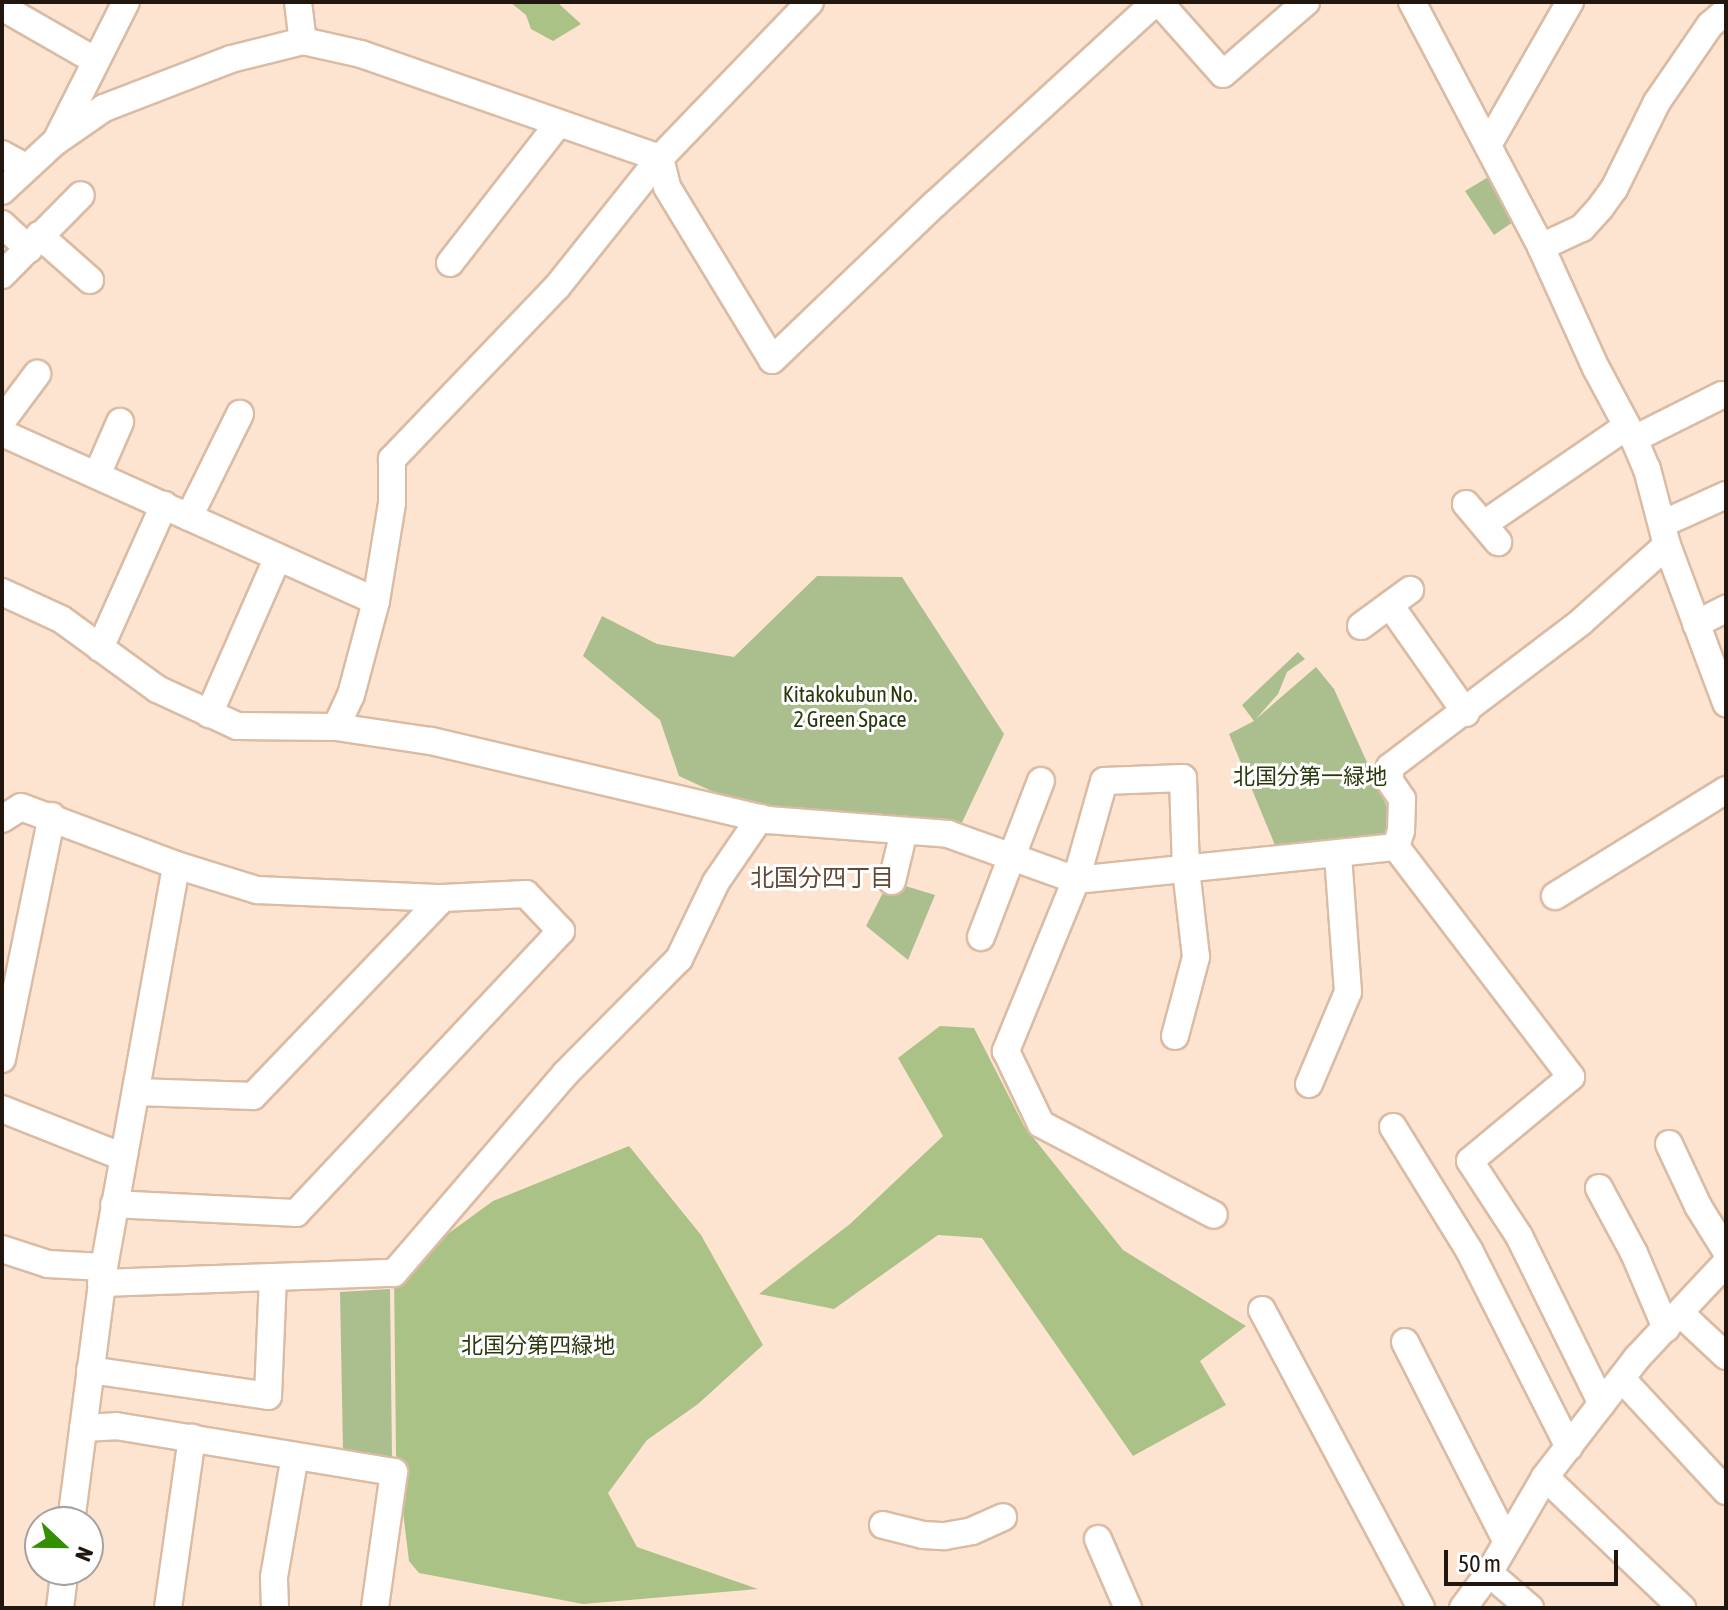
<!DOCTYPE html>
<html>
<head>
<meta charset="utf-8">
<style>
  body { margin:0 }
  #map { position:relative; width:1728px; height:1610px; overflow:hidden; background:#fde4d1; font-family:"Asap Condensed","Noto Sans JP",sans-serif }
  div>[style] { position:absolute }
  .green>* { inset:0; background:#abbe8e }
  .forest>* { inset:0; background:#abc287 }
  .roads { filter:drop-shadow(2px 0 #dabba4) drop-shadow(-2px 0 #dabba4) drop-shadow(0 2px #dabba4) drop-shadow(0 -2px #dabba4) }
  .minor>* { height:26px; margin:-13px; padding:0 13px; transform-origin:13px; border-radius:13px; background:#fff }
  span { translate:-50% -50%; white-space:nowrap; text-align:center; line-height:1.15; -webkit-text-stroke:6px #fff; paint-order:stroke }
  .park-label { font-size:22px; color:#29380b }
  .neighbourhood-label { font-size:24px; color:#634935 }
  .frame { position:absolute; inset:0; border:4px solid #22170f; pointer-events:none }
  .north { position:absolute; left:24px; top:1506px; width:80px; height:80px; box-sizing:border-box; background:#fff; border:2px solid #a7a29f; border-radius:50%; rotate:112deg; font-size:22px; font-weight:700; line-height:32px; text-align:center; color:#22170f }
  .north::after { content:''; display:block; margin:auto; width:28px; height:36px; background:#338e00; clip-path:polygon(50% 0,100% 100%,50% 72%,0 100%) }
  .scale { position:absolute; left:1444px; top:1550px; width:174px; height:36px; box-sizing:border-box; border:4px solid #22170f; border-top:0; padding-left:10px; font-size:24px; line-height:28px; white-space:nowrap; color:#22170f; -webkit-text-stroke:6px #fff; paint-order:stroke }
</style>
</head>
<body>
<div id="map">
  <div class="green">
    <div style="clip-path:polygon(1490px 176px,1516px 220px,1494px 235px,1465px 191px)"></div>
    <div style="clip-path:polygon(817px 576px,902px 577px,1004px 734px,958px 831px,757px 812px,679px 776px,660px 720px,583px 656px,602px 616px,657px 644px,734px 657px)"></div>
    <div style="clip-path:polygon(1298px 652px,1305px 659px,1287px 672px,1278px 694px,1256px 719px,1316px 667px,1334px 689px,1388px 809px,1386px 837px,1277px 850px,1229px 734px,1254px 721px,1242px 705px)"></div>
    <div style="clip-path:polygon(889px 881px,935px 895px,908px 960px,866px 926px)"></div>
    <div style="clip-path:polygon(390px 1289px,392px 1459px,343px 1450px,340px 1292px)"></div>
  </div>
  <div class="forest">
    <div style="clip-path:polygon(510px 2px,557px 2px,581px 24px,553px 41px,531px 29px,526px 15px)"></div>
    <div style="clip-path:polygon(940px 1026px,974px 1028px,1024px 1126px,1123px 1250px,1246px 1326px,1200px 1361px,1226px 1405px,1133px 1456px,982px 1238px,938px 1235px,834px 1309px,759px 1294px,850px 1224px,943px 1136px,898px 1058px)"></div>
    <div style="clip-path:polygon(629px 1146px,701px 1235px,763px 1345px,698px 1404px,647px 1440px,608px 1493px,637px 1547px,758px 1589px,583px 1604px,419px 1573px,409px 1561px,396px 1454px,394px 1273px,493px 1201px)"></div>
  </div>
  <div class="roads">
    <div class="minor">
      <div style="left:298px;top:2px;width:39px;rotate:83deg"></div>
      <div style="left:1159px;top:2px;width:96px;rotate:48.4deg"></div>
      <div style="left:1223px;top:74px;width:110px;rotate:-40.9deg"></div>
      <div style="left:1412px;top:2px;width:277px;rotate:62.2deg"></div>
      <div style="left:1541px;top:247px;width:133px;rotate:65.6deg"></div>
      <div style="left:1596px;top:368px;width:81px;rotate:61.8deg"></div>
      <div style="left:1634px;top:439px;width:33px;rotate:67deg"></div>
      <div style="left:1647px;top:469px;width:79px;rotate:75.3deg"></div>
      <div style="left:1667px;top:545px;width:169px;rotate:69.5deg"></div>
      <div style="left:2px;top:7px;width:108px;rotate:29.9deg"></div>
      <div style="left:57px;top:139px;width:153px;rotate:-63.3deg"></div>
      <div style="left:1488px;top:145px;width:165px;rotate:-60.2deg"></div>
      <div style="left:2px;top:154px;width:26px;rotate:29deg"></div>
      <div style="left:660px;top:158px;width:30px;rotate:76deg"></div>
      <div style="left:667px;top:187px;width:202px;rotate:58.7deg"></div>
      <div style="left:772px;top:360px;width:227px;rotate:-43.8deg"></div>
      <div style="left:936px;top:203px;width:297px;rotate:-42.5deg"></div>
      <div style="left:2px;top:191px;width:72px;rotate:-42.8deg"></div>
      <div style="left:55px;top:142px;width:60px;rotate:-34.8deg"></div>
      <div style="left:104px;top:108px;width:136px;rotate:-21.1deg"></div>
      <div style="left:231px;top:59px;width:74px;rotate:-14deg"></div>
      <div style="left:303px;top:41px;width:59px;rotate:12.6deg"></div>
      <div style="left:361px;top:54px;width:317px;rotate:19.2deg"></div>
      <div style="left:2px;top:224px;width:37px;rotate:43deg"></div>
      <div style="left:39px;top:235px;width:68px;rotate:41.4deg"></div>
      <div style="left:1541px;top:247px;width:45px;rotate:-24.9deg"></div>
      <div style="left:1582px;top:228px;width:27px;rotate:-48deg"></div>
      <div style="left:1600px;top:208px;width:24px;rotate:-54deg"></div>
      <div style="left:1614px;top:189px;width:97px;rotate:-63.7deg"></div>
      <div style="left:1657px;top:102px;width:93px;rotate:-55.5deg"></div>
      <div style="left:1710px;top:25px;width:21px;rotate:-41deg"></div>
      <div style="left:450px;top:263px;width:177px;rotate:-52.1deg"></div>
      <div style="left:2px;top:275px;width:112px;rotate:-45.4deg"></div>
      <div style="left:2px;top:421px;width:59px;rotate:-53.3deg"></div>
      <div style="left:2px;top:433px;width:410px;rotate:24.2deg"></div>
      <div style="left:1634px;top:439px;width:98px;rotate:-26.6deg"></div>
      <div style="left:97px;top:475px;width:58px;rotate:-66.5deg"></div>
      <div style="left:1466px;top:504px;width:50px;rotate:49.9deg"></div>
      <div style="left:189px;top:517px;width:115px;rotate:-63.7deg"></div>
      <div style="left:1484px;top:524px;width:173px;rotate:-34.4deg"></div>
      <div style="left:1662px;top:524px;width:70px;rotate:-24.4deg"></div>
      <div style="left:2px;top:592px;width:65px;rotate:24.6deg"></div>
      <div style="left:61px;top:619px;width:119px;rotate:36.1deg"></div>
      <div style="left:157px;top:689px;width:88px;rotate:24.8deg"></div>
      <div style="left:237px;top:726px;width:99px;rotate:0.6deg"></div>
      <div style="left:336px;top:727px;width:96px;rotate:8.4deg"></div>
      <div style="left:431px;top:741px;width:346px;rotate:13.2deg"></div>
      <div style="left:768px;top:820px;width:181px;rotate:4.4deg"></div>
      <div style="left:948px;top:834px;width:136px;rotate:19.8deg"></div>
      <div style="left:1076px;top:880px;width:322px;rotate:-5.9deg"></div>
      <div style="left:1396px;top:847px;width:17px;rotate:-73deg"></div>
      <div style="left:1401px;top:831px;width:32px;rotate:-88deg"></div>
      <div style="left:1402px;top:799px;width:22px;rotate:-124deg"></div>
      <div style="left:1390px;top:781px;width:14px;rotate:-90deg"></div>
      <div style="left:1390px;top:767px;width:241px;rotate:-37.2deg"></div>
      <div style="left:1582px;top:621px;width:114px;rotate:-41.8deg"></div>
      <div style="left:1390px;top:605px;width:132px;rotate:54.9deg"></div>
      <div style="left:1696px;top:624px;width:34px;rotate:-27deg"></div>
      <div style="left:1361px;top:626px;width:61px;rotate:-36.3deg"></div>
      <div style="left:100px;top:648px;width:157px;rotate:-65.9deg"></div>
      <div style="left:209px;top:714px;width:171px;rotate:-66.3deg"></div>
      <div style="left:336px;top:727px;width:35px;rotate:-65deg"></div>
      <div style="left:351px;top:695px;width:97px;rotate:-75.1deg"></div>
      <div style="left:376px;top:601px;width:99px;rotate:-80.7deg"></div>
      <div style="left:392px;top:503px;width:44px;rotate:-90deg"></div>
      <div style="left:392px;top:459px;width:238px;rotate:-46.2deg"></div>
      <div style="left:557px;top:287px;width:165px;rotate:-51.4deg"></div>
      <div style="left:660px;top:158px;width:216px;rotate:-46.1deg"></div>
      <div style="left:2px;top:819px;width:22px;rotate:-32deg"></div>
      <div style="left:21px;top:807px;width:165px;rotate:20.5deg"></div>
      <div style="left:176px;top:865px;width:85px;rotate:17.2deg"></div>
      <div style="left:257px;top:890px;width:186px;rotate:2.5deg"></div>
      <div style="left:443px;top:898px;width:83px;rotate:-2.8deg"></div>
      <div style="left:526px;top:894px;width:51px;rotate:46.6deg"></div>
      <div style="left:561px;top:931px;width:387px;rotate:133.2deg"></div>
      <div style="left:296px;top:1213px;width:182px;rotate:-177.2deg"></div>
      <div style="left:1396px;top:847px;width:289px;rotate:52.7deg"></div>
      <div style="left:1571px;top:1077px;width:131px;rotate:140.3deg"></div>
      <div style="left:1470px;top:1161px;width:90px;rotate:56.8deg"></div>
      <div style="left:1519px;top:1236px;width:187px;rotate:63.7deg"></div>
      <div style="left:892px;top:881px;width:51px;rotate:-76.5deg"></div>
      <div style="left:1555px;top:896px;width:201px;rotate:-31.8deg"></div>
      <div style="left:981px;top:937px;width:167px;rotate:-69deg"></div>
      <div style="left:1175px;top:1036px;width:82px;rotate:-75.1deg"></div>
      <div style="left:1196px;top:957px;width:89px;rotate:-96.5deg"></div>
      <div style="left:1186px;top:869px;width:91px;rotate:-91.9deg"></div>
      <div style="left:1183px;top:778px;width:79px;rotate:177.8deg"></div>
      <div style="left:1104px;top:781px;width:103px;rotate:105.8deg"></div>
      <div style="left:1076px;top:880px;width:185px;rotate:112.3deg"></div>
      <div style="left:1006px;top:1051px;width:81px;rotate:64.4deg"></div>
      <div style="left:1041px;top:1124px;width:195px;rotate:27.7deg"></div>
      <div style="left:2px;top:1059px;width:248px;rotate:-78.4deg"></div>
      <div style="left:1309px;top:1084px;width:100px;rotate:-67deg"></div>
      <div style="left:1348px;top:992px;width:137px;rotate:-94.2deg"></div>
      <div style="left:136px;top:1092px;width:117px;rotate:2deg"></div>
      <div style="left:253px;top:1096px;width:274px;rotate:-46.2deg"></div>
      <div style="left:2px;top:1109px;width:130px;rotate:21.6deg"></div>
      <div style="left:1393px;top:1127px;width:145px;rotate:58.3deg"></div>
      <div style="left:1469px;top:1250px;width:221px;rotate:63.1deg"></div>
      <div style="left:1669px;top:1144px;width:68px;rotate:64.9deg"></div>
      <div style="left:1698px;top:1206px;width:53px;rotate:58.1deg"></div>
      <div style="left:1599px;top:1188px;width:74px;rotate:61.7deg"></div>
      <div style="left:1634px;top:1253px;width:82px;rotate:66.9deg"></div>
      <div style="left:2px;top:1249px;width:48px;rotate:18.1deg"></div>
      <div style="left:48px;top:1264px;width:56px;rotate:3.1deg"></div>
      <div style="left:101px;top:1283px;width:293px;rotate:-2deg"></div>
      <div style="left:394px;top:1273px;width:262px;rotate:-49.3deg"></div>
      <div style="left:565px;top:1074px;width:162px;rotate:-45.3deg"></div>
      <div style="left:679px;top:959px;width:85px;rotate:-64.3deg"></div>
      <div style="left:716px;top:882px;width:78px;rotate:-55.5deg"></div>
      <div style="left:1262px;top:1310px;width:338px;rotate:61.9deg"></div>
      <div style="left:1680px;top:1313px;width:63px;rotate:43.1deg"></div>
      <div style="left:1405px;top:1342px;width:222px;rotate:63deg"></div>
      <div style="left:90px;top:1370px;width:180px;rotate:8.3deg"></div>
      <div style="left:268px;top:1396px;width:119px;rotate:-87.6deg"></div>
      <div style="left:1622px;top:1379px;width:153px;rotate:47.1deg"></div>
      <div style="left:83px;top:1428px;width:33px;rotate:-3deg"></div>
      <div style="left:116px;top:1426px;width:282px;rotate:9.4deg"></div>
      <div style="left:394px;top:1472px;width:137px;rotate:98deg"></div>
      <div style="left:1545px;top:1477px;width:190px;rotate:43.7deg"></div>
      <div style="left:71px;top:1522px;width:257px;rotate:-82.6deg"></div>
      <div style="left:104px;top:1267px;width:408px;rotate:-79.8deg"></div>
      <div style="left:883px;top:1525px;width:41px;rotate:14deg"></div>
      <div style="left:923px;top:1535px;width:22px;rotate:3deg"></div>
      <div style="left:945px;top:1536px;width:27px;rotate:-10deg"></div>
      <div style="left:972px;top:1531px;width:34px;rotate:-24deg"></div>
      <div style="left:1098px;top:1539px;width:75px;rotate:66.5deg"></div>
      <div style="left:1489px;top:1573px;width:54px;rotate:40.5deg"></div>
      <div style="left:60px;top:1608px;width:38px;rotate:-83deg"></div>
      <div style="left:168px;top:1608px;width:172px;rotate:-82deg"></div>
      <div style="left:275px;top:1608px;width:31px;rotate:-92deg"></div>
      <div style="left:274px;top:1577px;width:123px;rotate:-80.2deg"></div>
      <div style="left:1463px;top:1608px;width:44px;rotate:-53.4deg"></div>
      <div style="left:1489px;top:1573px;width:111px;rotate:-59.7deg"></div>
      <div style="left:1545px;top:1477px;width:150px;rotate:-52.3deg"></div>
      <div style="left:1637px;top:1358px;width:130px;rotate:-46.9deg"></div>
    </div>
  </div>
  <div class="park-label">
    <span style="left:850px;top:707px">Kitakokubun No.<br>2 Green Space</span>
    <span style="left:1310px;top:777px">北国分第一緑地</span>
    <span style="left:538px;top:1346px">北国分第四緑地</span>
  </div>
  <div class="neighbourhood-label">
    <span style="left:822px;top:878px">北国分四丁目</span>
  </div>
  <div class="frame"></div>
  <div class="north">N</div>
  <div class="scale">50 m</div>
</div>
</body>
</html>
